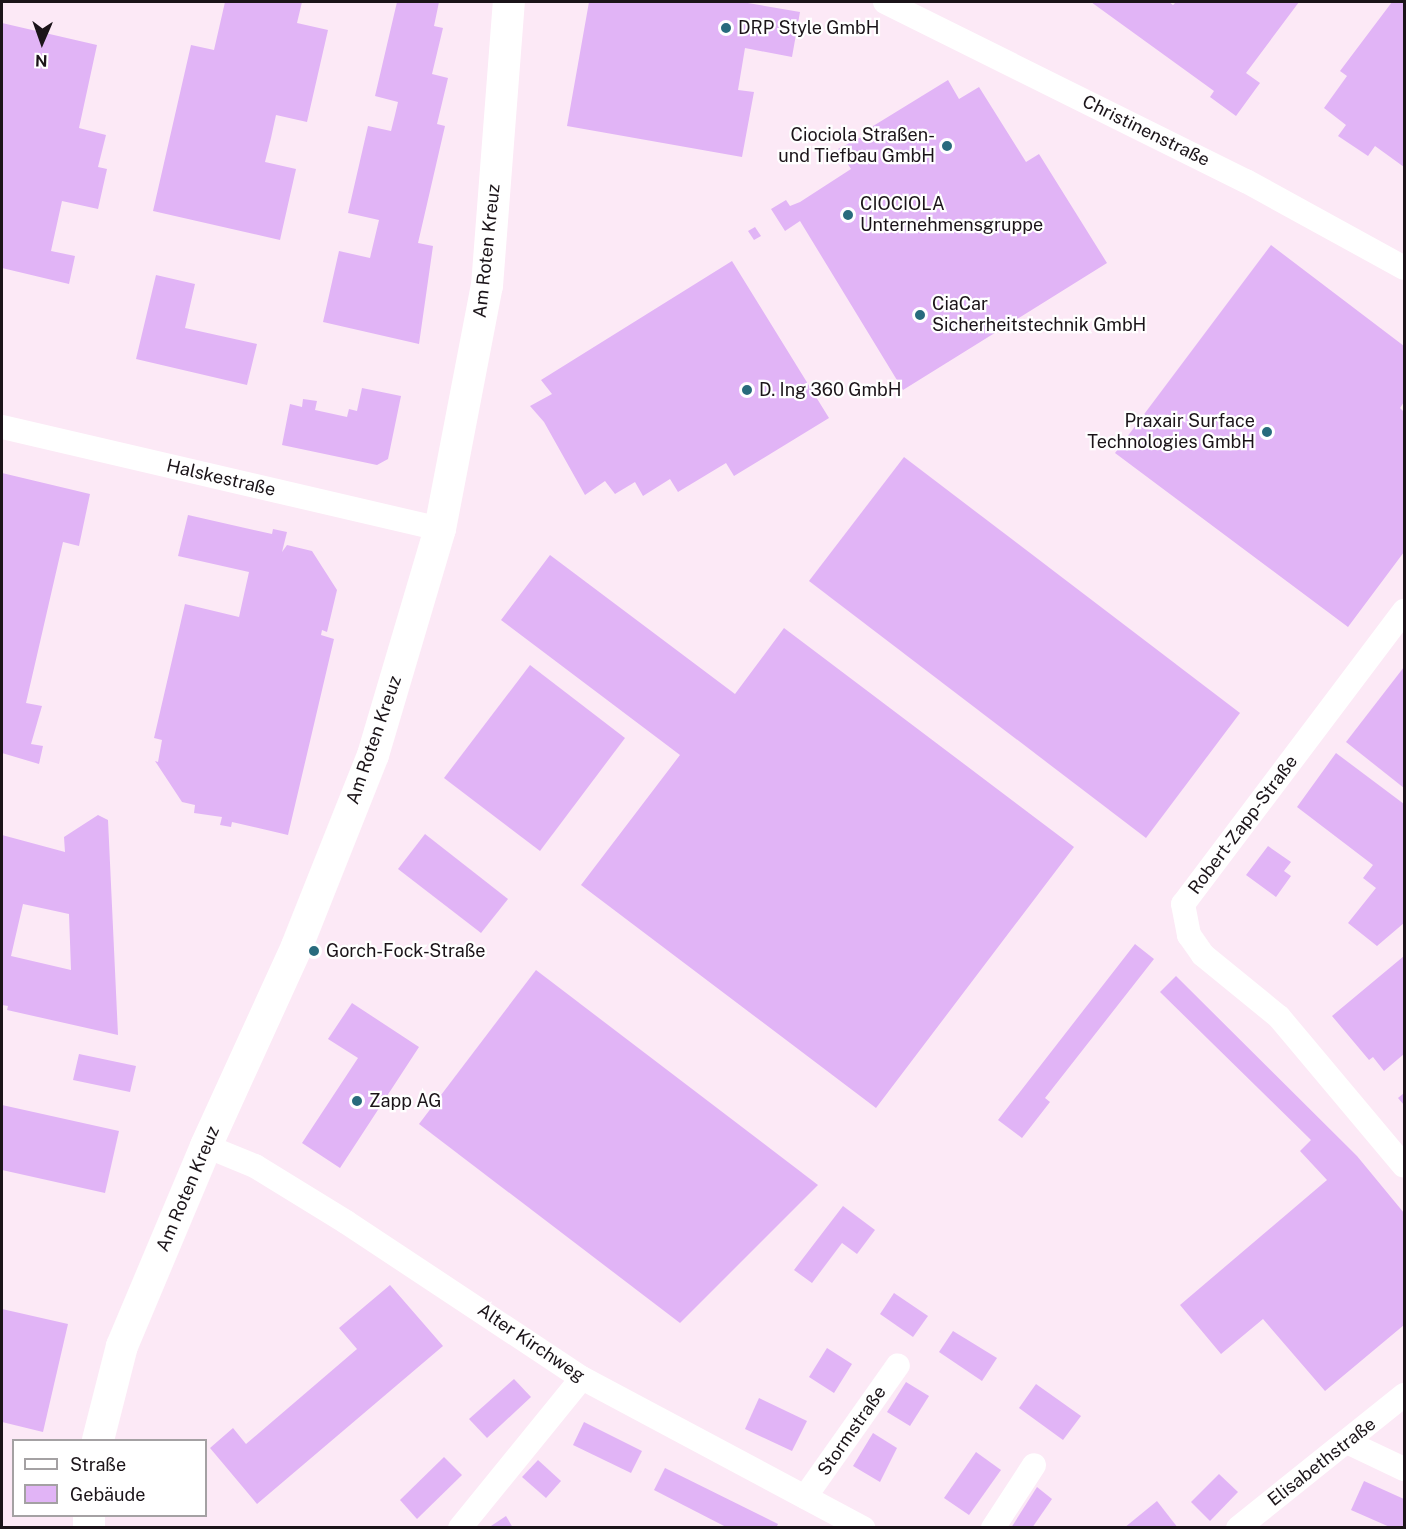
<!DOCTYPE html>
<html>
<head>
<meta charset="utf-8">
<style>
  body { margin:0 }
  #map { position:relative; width:1406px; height:1529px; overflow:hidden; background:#fce9f6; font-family:"Public Sans",sans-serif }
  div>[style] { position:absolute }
  .building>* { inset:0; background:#e1b4f6 }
  .minor>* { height:24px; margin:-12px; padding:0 12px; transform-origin:12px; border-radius:12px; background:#fff }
  .tertiary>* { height:32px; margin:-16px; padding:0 16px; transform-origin:16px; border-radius:16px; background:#fff }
  .dots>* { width:16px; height:16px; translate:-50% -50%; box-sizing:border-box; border:3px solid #fff; border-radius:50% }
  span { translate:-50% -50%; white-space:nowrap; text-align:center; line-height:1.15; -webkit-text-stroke:4.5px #fff; paint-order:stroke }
  .poi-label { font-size:18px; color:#1b1419 }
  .left { translate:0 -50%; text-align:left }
  .right { translate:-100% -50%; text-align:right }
  .street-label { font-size:18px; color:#1b1419 }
  .frame { position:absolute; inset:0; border:3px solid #1b1419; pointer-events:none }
  .legend { position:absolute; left:12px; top:1439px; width:195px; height:78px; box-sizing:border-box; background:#fff; border:2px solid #a4a1a3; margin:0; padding:8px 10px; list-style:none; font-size:18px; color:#1b1419 }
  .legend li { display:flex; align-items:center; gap:12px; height:30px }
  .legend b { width:30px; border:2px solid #a4a1a3 }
  .north { position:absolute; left:12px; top:12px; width:60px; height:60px; -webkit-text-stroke:4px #fff; paint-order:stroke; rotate:182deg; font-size:16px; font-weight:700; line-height:24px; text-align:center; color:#1b1419 }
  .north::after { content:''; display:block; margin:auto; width:21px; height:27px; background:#1b1419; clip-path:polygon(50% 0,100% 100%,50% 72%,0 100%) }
</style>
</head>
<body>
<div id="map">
  <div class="building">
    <div style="clip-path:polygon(225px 2px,302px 2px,297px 23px,328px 30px,307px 122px,276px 115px,271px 138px,265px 162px,296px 169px,280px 240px,153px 211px,191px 45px,214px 50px)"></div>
    <div style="clip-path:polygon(397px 2px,439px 2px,434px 26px,443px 28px,432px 74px,448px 78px,437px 124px,445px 126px,418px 243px,433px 246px,419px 344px,323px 322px,339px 251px,370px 258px,379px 220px,348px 213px,368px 126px,391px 131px,395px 115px,398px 102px,375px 96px)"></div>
    <div style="clip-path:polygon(589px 2px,742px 2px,800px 12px,792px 57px,745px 48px,738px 90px,754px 92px,742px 157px,567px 126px)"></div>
    <div style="clip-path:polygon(1091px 2px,1169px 2px,1173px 5px,1176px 2px,1299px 2px,1246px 73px,1260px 83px,1236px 116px,1210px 97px,1214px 91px)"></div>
    <div style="clip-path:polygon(1392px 2px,1404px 2px,1404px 167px,1375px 146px,1368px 156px,1338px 136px,1346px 125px,1324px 108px,1347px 76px,1340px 71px)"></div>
    <div style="clip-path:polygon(2px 23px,97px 45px,79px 128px,106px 135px,98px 167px,107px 169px,98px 209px,62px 201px,51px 251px,75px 256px,69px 284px,2px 268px)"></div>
    <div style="clip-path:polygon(948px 80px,959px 99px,979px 87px,1026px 162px,1039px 154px,1107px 263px,903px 390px,800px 221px,785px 231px,771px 209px,786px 200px,790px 206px,800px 202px,851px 169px,838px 149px,867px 134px,865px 131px)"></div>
    <div style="clip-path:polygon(755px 227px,761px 236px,754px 240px,748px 231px)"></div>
    <div style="clip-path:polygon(1271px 245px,1404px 346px,1404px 402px,1400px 408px,1404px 412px,1404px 552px,1348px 627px,1115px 453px)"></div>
    <div style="clip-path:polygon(732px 261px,829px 418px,734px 476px,726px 463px,678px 492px,670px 479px,643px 496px,635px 482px,615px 494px,605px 481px,585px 495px,544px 422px,530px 406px,552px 394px,541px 380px)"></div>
    <div style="clip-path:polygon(156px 275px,195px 284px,185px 328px,257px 344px,247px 385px,136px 359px)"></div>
    <div style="clip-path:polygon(362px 388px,401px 396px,388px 459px,377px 465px,282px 445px,290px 404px,302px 407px,303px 399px,317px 401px,315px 410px,347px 417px,349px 409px,357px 411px)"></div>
    <div style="clip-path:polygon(904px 457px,1240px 713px,1146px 838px,809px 581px)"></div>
    <div style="clip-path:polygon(2px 473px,90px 494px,79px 546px,63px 542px,26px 703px,42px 706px,31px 744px,43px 746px,39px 764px,2px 753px)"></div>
    <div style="clip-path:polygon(188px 515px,272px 534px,273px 529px,287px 532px,282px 552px,287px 545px,312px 551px,337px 590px,327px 632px,322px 630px,321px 635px,334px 639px,288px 835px,232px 822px,231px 827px,220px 825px,222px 817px,194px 813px,195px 805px,182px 802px,155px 761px,158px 762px,162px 740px,154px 738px,185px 604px,239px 617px,249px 572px,178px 556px)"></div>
    <div style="clip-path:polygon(550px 555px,735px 694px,784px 628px,1074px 847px,876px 1108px,581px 885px,680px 755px,501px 620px)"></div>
    <div style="clip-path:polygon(530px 665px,625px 738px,540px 851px,444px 778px)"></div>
    <div style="clip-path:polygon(1404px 667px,1404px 788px,1346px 742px)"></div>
    <div style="clip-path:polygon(1336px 753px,1404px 804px,1404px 923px,1377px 946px,1348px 923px,1376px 888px,1363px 878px,1373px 865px,1297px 807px)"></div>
    <div style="clip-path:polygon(evenodd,98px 815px,108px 820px,118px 1035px,7px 1010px,8px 1006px,2px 1005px,2px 835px,65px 852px,64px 837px,98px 815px,23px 904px,69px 914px,71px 970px,11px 956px,23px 904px)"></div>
    <div style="clip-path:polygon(425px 834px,508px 899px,481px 933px,398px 869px)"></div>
    <div style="clip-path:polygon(1268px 846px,1291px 862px,1284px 871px,1291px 876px,1276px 897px,1246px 875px)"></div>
    <div style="clip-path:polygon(1135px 944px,1154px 959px,1045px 1098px,1050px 1102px,1022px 1138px,998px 1120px)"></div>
    <div style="clip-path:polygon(1404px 956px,1404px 1054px,1384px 1071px,1373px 1057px,1369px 1060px,1332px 1016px)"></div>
    <div style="clip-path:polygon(536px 970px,818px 1185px,680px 1323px,419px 1124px)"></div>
    <div style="clip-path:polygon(1176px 976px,1357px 1156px,1404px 1213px,1404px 1325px,1325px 1391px,1263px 1319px,1221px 1354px,1180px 1305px,1327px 1180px,1300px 1151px,1311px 1140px,1160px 992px)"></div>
    <div style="clip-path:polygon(352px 1003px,419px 1047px,340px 1168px,302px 1143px,358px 1058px,328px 1039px)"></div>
    <div style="clip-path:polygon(79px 1054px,136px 1066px,130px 1092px,73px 1080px)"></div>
    <div style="clip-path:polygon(1404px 1093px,1404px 1105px,1398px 1098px)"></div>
    <div style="clip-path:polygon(2px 1105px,119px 1131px,105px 1193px,2px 1170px)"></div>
    <div style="clip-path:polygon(843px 1206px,875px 1230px,857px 1254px,842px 1243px,812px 1283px,794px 1270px)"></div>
    <div style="clip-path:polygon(390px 1285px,443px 1346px,257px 1504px,210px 1448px,233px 1428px,246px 1444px,357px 1349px,339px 1328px)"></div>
    <div style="clip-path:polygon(894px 1293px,928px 1316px,913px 1337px,880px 1314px)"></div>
    <div style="clip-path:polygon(2px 1309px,68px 1324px,43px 1432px,2px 1422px)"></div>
    <div style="clip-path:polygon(953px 1331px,997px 1358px,982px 1381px,939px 1352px)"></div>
    <div style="clip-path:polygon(827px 1348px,852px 1364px,834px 1393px,809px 1377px)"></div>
    <div style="clip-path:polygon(514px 1379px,531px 1397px,487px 1438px,469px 1419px)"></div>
    <div style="clip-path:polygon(906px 1382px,929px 1396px,910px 1426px,887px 1412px)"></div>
    <div style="clip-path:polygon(1036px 1384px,1081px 1416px,1063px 1440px,1019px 1408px)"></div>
    <div style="clip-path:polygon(759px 1398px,807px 1421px,792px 1451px,745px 1429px)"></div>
    <div style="clip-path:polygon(584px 1422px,642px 1451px,631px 1473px,573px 1445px)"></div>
    <div style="clip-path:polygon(873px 1433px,897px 1448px,880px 1482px,853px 1466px)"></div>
    <div style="clip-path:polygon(976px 1452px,1001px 1470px,969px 1515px,944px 1498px)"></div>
    <div style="clip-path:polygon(444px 1457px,462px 1475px,417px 1519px,400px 1500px)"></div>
    <div style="clip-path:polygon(538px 1460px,561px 1481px,546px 1498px,522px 1477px)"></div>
    <div style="clip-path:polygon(665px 1468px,778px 1524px,776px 1528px,728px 1528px,654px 1490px)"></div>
    <div style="clip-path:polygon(1219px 1474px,1238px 1492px,1210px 1521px,1191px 1502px)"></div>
    <div style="clip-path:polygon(1364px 1481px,1404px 1499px,1404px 1528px,1392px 1528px,1351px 1510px)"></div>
    <div style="clip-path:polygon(1037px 1487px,1052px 1499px,1032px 1528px,1011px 1528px)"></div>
    <div style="clip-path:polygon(1157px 1501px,1178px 1528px,1124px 1528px)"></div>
    <div style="clip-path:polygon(506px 1516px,513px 1528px,488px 1528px)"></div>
  </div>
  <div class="minor">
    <div style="left:885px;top:2px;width:403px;rotate:26.4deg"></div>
    <div style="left:1246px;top:181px;width:180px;rotate:28.8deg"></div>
    <div style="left:2px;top:427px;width:450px;rotate:13.1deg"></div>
    <div style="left:1404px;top:611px;width:367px;rotate:127deg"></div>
    <div style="left:1183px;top:904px;width:32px;rotate:79deg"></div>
    <div style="left:1189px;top:935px;width:24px;rotate:55deg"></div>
    <div style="left:1203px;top:955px;width:98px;rotate:39.2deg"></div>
    <div style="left:1279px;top:1017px;width:194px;rotate:50deg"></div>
    <div style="left:206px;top:1146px;width:53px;rotate:22.2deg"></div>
    <div style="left:255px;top:1166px;width:107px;rotate:31.6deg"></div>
    <div style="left:346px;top:1222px;width:283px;rotate:33.5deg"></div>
    <div style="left:582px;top:1378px;width:319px;rotate:28.1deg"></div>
    <div style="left:1349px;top:1443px;width:61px;rotate:25.3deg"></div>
    <div style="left:805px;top:1497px;width:161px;rotate:-54.8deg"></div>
    <div style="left:460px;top:1528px;width:193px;rotate:-50.9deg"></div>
    <div style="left:993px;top:1528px;width:75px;rotate:-56.9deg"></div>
    <div style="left:1238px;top:1528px;width:213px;rotate:-38.7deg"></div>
  </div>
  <div class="tertiary">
    <div style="left:98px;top:1440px;width:97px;rotate:-75.7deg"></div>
    <div style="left:122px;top:1346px;width:217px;rotate:-67.2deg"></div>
    <div style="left:206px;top:1146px;width:220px;rotate:-65.5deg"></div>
    <div style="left:297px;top:946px;width:206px;rotate:-68.3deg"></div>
    <div style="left:373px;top:755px;width:236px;rotate:-73.5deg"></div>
    <div style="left:440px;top:529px;width:248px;rotate:-79.1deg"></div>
    <div style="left:487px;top:286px;width:285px;rotate:-85.6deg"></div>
    <div style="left:89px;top:1516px;width:12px;rotate:90deg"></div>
  </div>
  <div class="dots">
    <div style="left:726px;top:28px;background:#286a7d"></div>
    <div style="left:947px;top:146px;background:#286a7d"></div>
    <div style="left:848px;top:215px;background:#286a7d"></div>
    <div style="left:920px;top:315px;background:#286a7d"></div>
    <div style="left:747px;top:390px;background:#286a7d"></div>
    <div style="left:1267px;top:432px;background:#286a7d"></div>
    <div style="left:314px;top:951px;background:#286a7d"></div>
    <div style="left:357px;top:1101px;background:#286a7d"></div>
  </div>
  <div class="poi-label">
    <span class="left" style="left:738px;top:28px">DRP Style GmbH</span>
    <span class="right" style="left:935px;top:146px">Ciociola Straßen-<br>und Tiefbau GmbH</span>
    <span class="left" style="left:860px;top:215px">CIOCIOLA<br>Unternehmensgruppe</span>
    <span class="left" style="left:932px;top:315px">CiaCar<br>Sicherheitstechnik GmbH</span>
    <span class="left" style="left:759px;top:390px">D. Ing 360 GmbH</span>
    <span class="right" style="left:1255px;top:432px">Praxair Surface<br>Technologies GmbH</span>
    <span class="left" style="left:326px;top:951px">Gorch-Fock-Straße</span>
    <span class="left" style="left:369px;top:1101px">Zapp AG</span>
  </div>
  <div class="street-label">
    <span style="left:1146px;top:131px;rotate:26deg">Christinenstraße</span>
    <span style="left:487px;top:251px;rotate:-84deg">Am Roten Kreuz</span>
    <span style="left:221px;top:478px;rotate:13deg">Halskestraße</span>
    <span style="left:374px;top:740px;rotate:-71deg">Am Roten Kreuz</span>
    <span style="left:1243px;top:825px;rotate:-53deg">Robert-Zapp-Straße</span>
    <span style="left:188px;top:1189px;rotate:-67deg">Am Roten Kreuz</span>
    <span style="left:531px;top:1343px;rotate:34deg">Alter Kirchweg</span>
    <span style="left:852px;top:1431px;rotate:-55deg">Stormstraße</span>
    <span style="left:1322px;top:1462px;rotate:-38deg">Elisabethstraße</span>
  </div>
  <div class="frame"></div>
  <ul class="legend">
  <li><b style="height:8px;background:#fff"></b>Straße</li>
  <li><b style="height:16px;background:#e1b4f6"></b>Gebäude</li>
  </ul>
  <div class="north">N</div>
</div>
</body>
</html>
